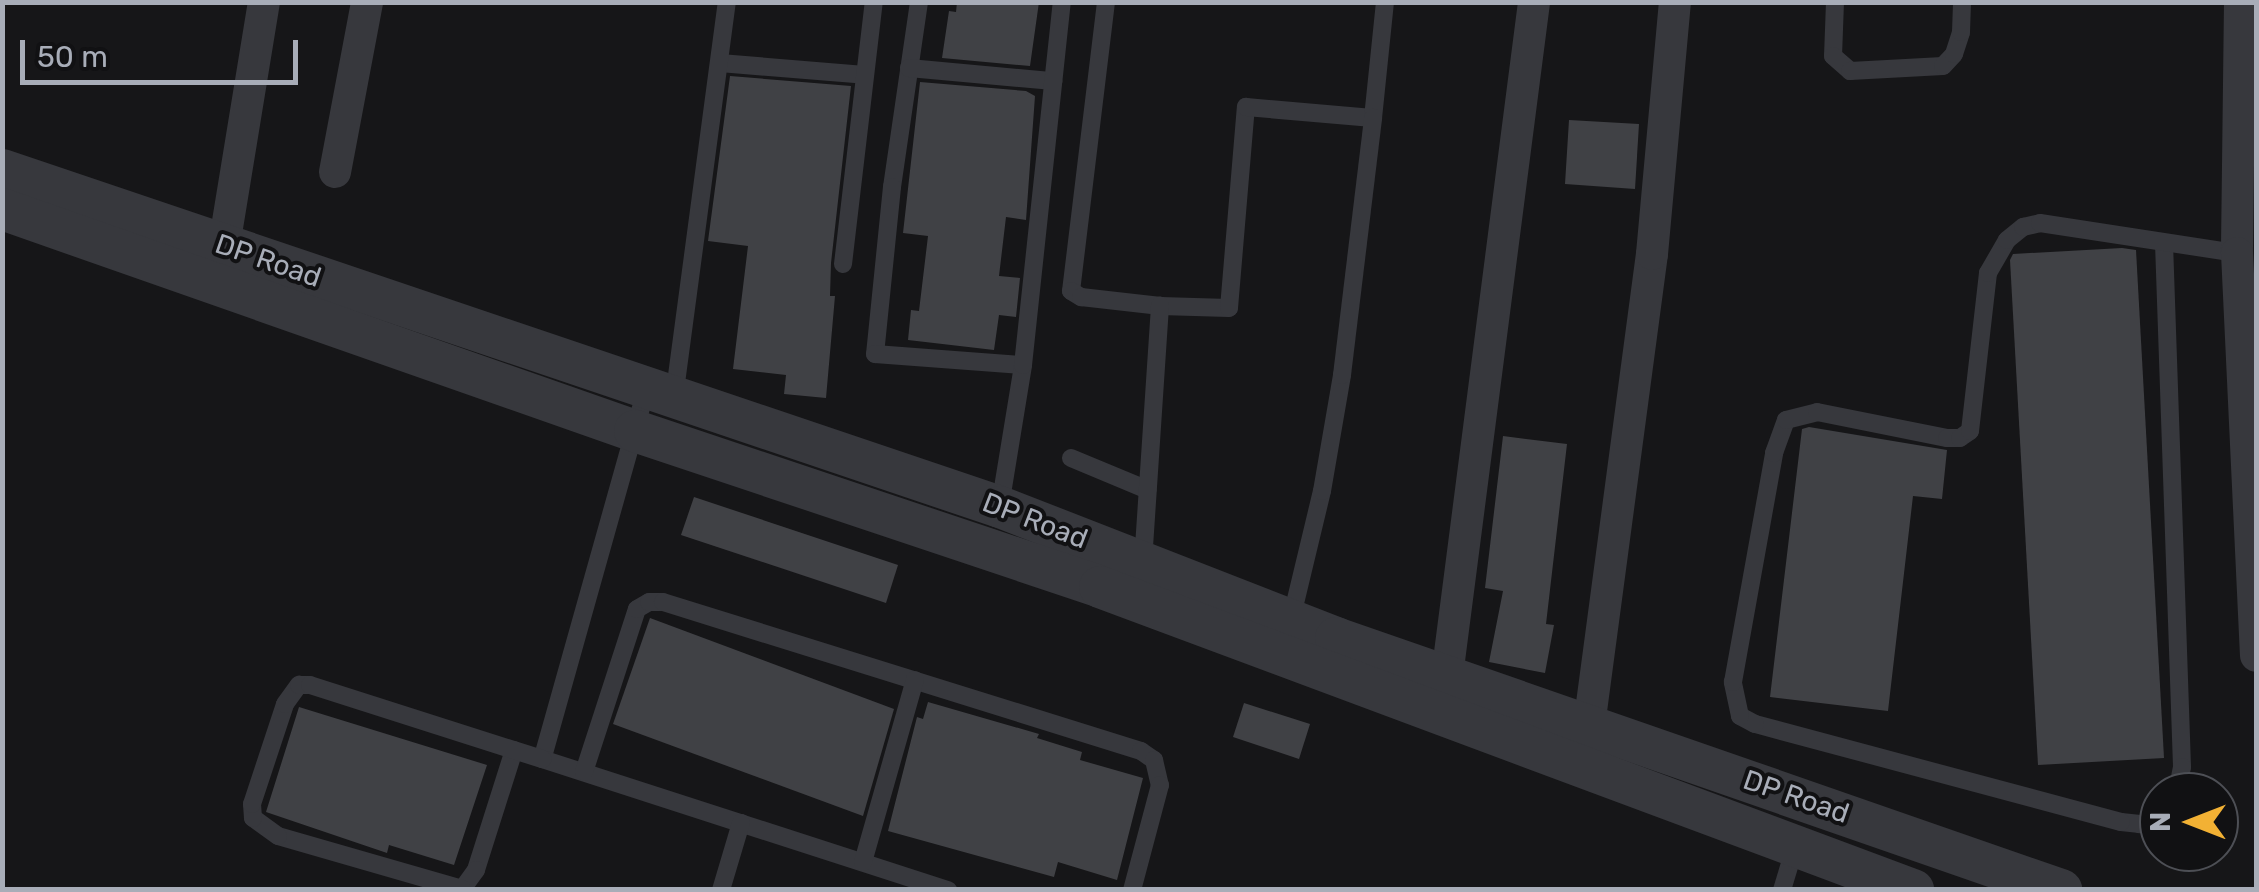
<!DOCTYPE html>
<html>
<head>
<meta charset="utf-8">
<style>
  body { margin:0 }
  #map { position:relative; width:2259px; height:892px; overflow:hidden; background:#161618; font-family:Rubik,sans-serif }
  div>[style] { position:absolute }
  .building>* { inset:0; background:#404145 }
  .service>* { height:18px; margin:-9px; padding:0 9px; transform-origin:9px; border-radius:9px; background:#37383d }
  .minor>* { height:32px; margin:-16px; padding:0 16px; transform-origin:16px; border-radius:16px; background:#37383d }
  .tertiary>* { height:42px; margin:-21px; padding:0 21px; transform-origin:21px; border-radius:21px; background:#37383d }
  span { translate:-50% -50%; white-space:nowrap; text-align:center; line-height:1.15; -webkit-text-stroke:8px #111113; paint-order:stroke }
  .street-label { font-size:28px; color:#a8adb8 }
  .frame { position:absolute; inset:0; border:5px solid #a8adb8; pointer-events:none }
  .north { position:absolute; left:2139px; top:772px; width:100px; height:100px; box-sizing:border-box; background:#111113; border:2px solid #4d4f55; border-radius:50%; rotate:270deg; font-size:28px; font-weight:700; line-height:40px; text-align:center; color:#a8adb8 }
  .north::after { content:''; display:block; margin:auto; width:35px; height:45px; background:#f2b134; clip-path:polygon(50% 0,100% 100%,50% 72%,0 100%) }
  .scale { position:absolute; left:20px; top:40px; width:278px; height:45px; box-sizing:border-box; border:5px solid #a8adb8; border-top:0; padding-left:12px; font-size:30px; line-height:35px; white-space:nowrap; color:#a8adb8; -webkit-text-stroke:8px #111113; paint-order:stroke }
</style>
</head>
<body>
<div id="map">
  <div class="building">
    <div style="clip-path:polygon(957px 2px,1039px 2px,1030px 66px,942px 58px,949px 11px,956px 12px)"></div>
    <div style="clip-path:polygon(730px 76px,851px 86px,831px 263px,830px 296px,835px 296px,826px 398px,784px 394px,786px 375px,733px 369px,748px 246px,708px 241px)"></div>
    <div style="clip-path:polygon(920px 82px,1026px 91px,1035px 96px,1026px 220px,1006px 217px,999px 276px,1020px 278px,1016px 317px,999px 315px,994px 350px,908px 340px,911px 310px,919px 311px,928px 236px,903px 233px)"></div>
    <div style="clip-path:polygon(1569px 120px,1639px 124px,1635px 189px,1565px 184px)"></div>
    <div style="clip-path:polygon(2122px 248px,2136px 250px,2164px 758px,2038px 765px,2010px 260px,2013px 254px)"></div>
    <div style="clip-path:polygon(1809px 427px,1947px 450px,1942px 499px,1913px 496px,1888px 711px,1770px 697px,1802px 429px)"></div>
    <div style="clip-path:polygon(1503px 436px,1567px 444px,1546px 624px,1554px 625px,1545px 673px,1489px 662px,1503px 591px,1485px 588px)"></div>
    <div style="clip-path:polygon(694px 497px,898px 565px,886px 603px,681px 535px)"></div>
    <div style="clip-path:polygon(650px 618px,894px 709px,863px 816px,613px 724px)"></div>
    <div style="clip-path:polygon(928px 702px,1039px 734px,1037px 738px,1082px 752px,1080px 760px,1143px 778px,1117px 880px,1058px 862px,1054px 877px,888px 831px,917px 717px,923px 719px)"></div>
    <div style="clip-path:polygon(1244px 703px,1310px 724px,1299px 759px,1233px 737px)"></div>
    <div style="clip-path:polygon(299px 707px,487px 765px,454px 865px,389px 845px,387px 853px,266px 812px)"></div>
  </div>
  <div class="service">
    <div style="left:919px;top:2px;width:187px;rotate:98.3deg"></div>
    <div style="left:892px;top:187px;width:168px;rotate:95.8deg"></div>
    <div style="left:875px;top:354px;width:148px;rotate:4.3deg"></div>
    <div style="left:1106px;top:2px;width:291px;rotate:96.9deg"></div>
    <div style="left:1071px;top:291px;width:12px;rotate:31deg"></div>
    <div style="left:1081px;top:297px;width:80px;rotate:6.5deg"></div>
    <div style="left:1160px;top:306px;width:69px;rotate:1.7deg"></div>
    <div style="left:1229px;top:308px;width:202px;rotate:-85.2deg"></div>
    <div style="left:1246px;top:107px;width:127px;rotate:5deg"></div>
    <div style="left:1373px;top:118px;width:117px;rotate:-84.1deg"></div>
    <div style="left:1835px;top:2px;width:54px;rotate:92.1deg"></div>
    <div style="left:1833px;top:56px;width:23px;rotate:41deg"></div>
    <div style="left:1850px;top:71px;width:93px;rotate:-3.1deg"></div>
    <div style="left:1943px;top:66px;width:16px;rotate:-47deg"></div>
    <div style="left:1954px;top:54px;width:23px;rotate:-72deg"></div>
    <div style="left:1961px;top:32px;width:30px;rotate:-88deg"></div>
    <div style="left:720px;top:63px;width:145px;rotate:4.7deg"></div>
    <div style="left:909px;top:68px;width:145px;rotate:5.2deg"></div>
    <div style="left:2164px;top:243px;width:524px;rotate:88.03deg"></div>
    <div style="left:2182px;top:767px;width:25px;rotate:101deg"></div>
    <div style="left:843px;top:264px;width:264px;rotate:-83.3deg"></div>
    <div style="left:646px;top:390px;width:383px;rotate:105.7deg"></div>
    <div style="left:542px;top:759px;width:427px;rotate:17.9deg"></div>
    <div style="left:674px;top:398px;width:400px;rotate:-82.4deg"></div>
    <div style="left:1071px;top:458px;width:83px;rotate:22.6deg"></div>
    <div style="left:1000px;top:506px;width:143px;rotate:-80.7deg"></div>
    <div style="left:1023px;top:365px;width:365px;rotate:-83.9deg"></div>
    <div style="left:1143px;top:562px;width:257px;rotate:-86.2deg"></div>
    <div style="left:1291px;top:620px;width:133px;rotate:-76.5deg"></div>
    <div style="left:1322px;top:491px;width:118px;rotate:-80.2deg"></div>
    <div style="left:1342px;top:375px;width:259px;rotate:-83.1deg"></div>
    <div style="left:514px;top:750px;width:126px;rotate:107.6deg"></div>
    <div style="left:476px;top:870px;width:24px;rotate:126deg"></div>
    <div style="left:462px;top:889px;width:191px;rotate:-163.9deg"></div>
    <div style="left:278px;top:836px;width:31px;rotate:-144deg"></div>
    <div style="left:253px;top:818px;width:14px;rotate:-94deg"></div>
    <div style="left:252px;top:804px;width:105px;rotate:-71.7deg"></div>
    <div style="left:285px;top:704px;width:24px;rotate:-54deg"></div>
    <div style="left:299px;top:685px;width:11px"></div>
    <div style="left:310px;top:685px;width:244px;rotate:17.7deg"></div>
    <div style="left:584px;top:772px;width:171px;rotate:-72deg"></div>
    <div style="left:637px;top:609px;width:14px;rotate:-30deg"></div>
    <div style="left:649px;top:602px;width:14px"></div>
    <div style="left:663px;top:602px;width:501px;rotate:17.31deg"></div>
    <div style="left:1141px;top:751px;width:16px;rotate:35deg"></div>
    <div style="left:1154px;top:760px;width:26px;rotate:77deg"></div>
    <div style="left:1160px;top:785px;width:109px;rotate:104.9deg"></div>
    <div style="left:2159px;top:819px;width:20px;rotate:165deg"></div>
    <div style="left:2140px;top:824px;width:19px;rotate:-174deg"></div>
    <div style="left:2121px;top:822px;width:379px;rotate:-165deg"></div>
    <div style="left:1755px;top:724px;width:17px;rotate:-152deg"></div>
    <div style="left:1740px;top:716px;width:35px;rotate:-102deg"></div>
    <div style="left:1733px;top:682px;width:233px;rotate:-79.8deg"></div>
    <div style="left:1774px;top:453px;width:35px;rotate:-70deg"></div>
    <div style="left:1786px;top:420px;width:32px;rotate:-14deg"></div>
    <div style="left:1817px;top:412px;width:133px;rotate:11.3deg"></div>
    <div style="left:1947px;top:438px;width:13px"></div>
    <div style="left:1960px;top:438px;width:12px;rotate:-35deg"></div>
    <div style="left:1970px;top:431px;width:159px;rotate:-83.5deg"></div>
    <div style="left:1988px;top:273px;width:38px;rotate:-60deg"></div>
    <div style="left:2007px;top:240px;width:21px;rotate:-39deg"></div>
    <div style="left:2023px;top:227px;width:17px;rotate:-13deg"></div>
    <div style="left:2040px;top:223px;width:199px;rotate:8.7deg"></div>
    <div style="left:863px;top:862px;width:189px;rotate:-74.1deg"></div>
    <div style="left:721px;top:890px;width:70px;rotate:-73.4deg"></div>
    <div style="left:1782px;top:890px;width:45px;rotate:-73.2deg"></div>
  </div>
  <div class="minor">
    <div style="left:2240px;top:2px;width:251px;rotate:90.7deg"></div>
    <div style="left:2237px;top:253px;width:403px;rotate:87.3deg"></div>
    <div style="left:335px;top:172px;width:173px;rotate:-79.3deg"></div>
    <div style="left:224px;top:246px;width:247px;rotate:-80.7deg"></div>
    <div style="left:1447px;top:676px;width:680px;rotate:-82.64deg"></div>
    <div style="left:1589px;top:726px;width:476px;rotate:-82.4deg"></div>
    <div style="left:1652px;top:254px;width:253px;rotate:-84.8deg"></div>
  </div>
  <div class="tertiary">
    <div style="left:2px;top:170px;width:1053px;rotate:18.66deg"></div>
    <div style="left:1000px;top:507px;width:361px;rotate:21.3deg"></div>
    <div style="left:1336px;top:638px;width:768px;rotate:19.17deg"></div>
    <div style="left:2px;top:209px;width:671px;rotate:19.33deg"></div>
    <div style="left:635px;top:431px;width:490px;rotate:18.5deg"></div>
    <div style="left:1100px;top:587px;width:868px;rotate:20.44deg"></div>
  </div>
  <div class="street-label">
    <span style="left:268px;top:261px;rotate:19deg">DP Road</span>
    <span style="left:1035px;top:521px;rotate:21deg">DP Road</span>
    <span style="left:1796px;top:797px;rotate:19deg">DP Road</span>
  </div>
  <div class="frame"></div>
  <div class="north">N</div>
  <div class="scale">50 m</div>
</div>
</body>
</html>
